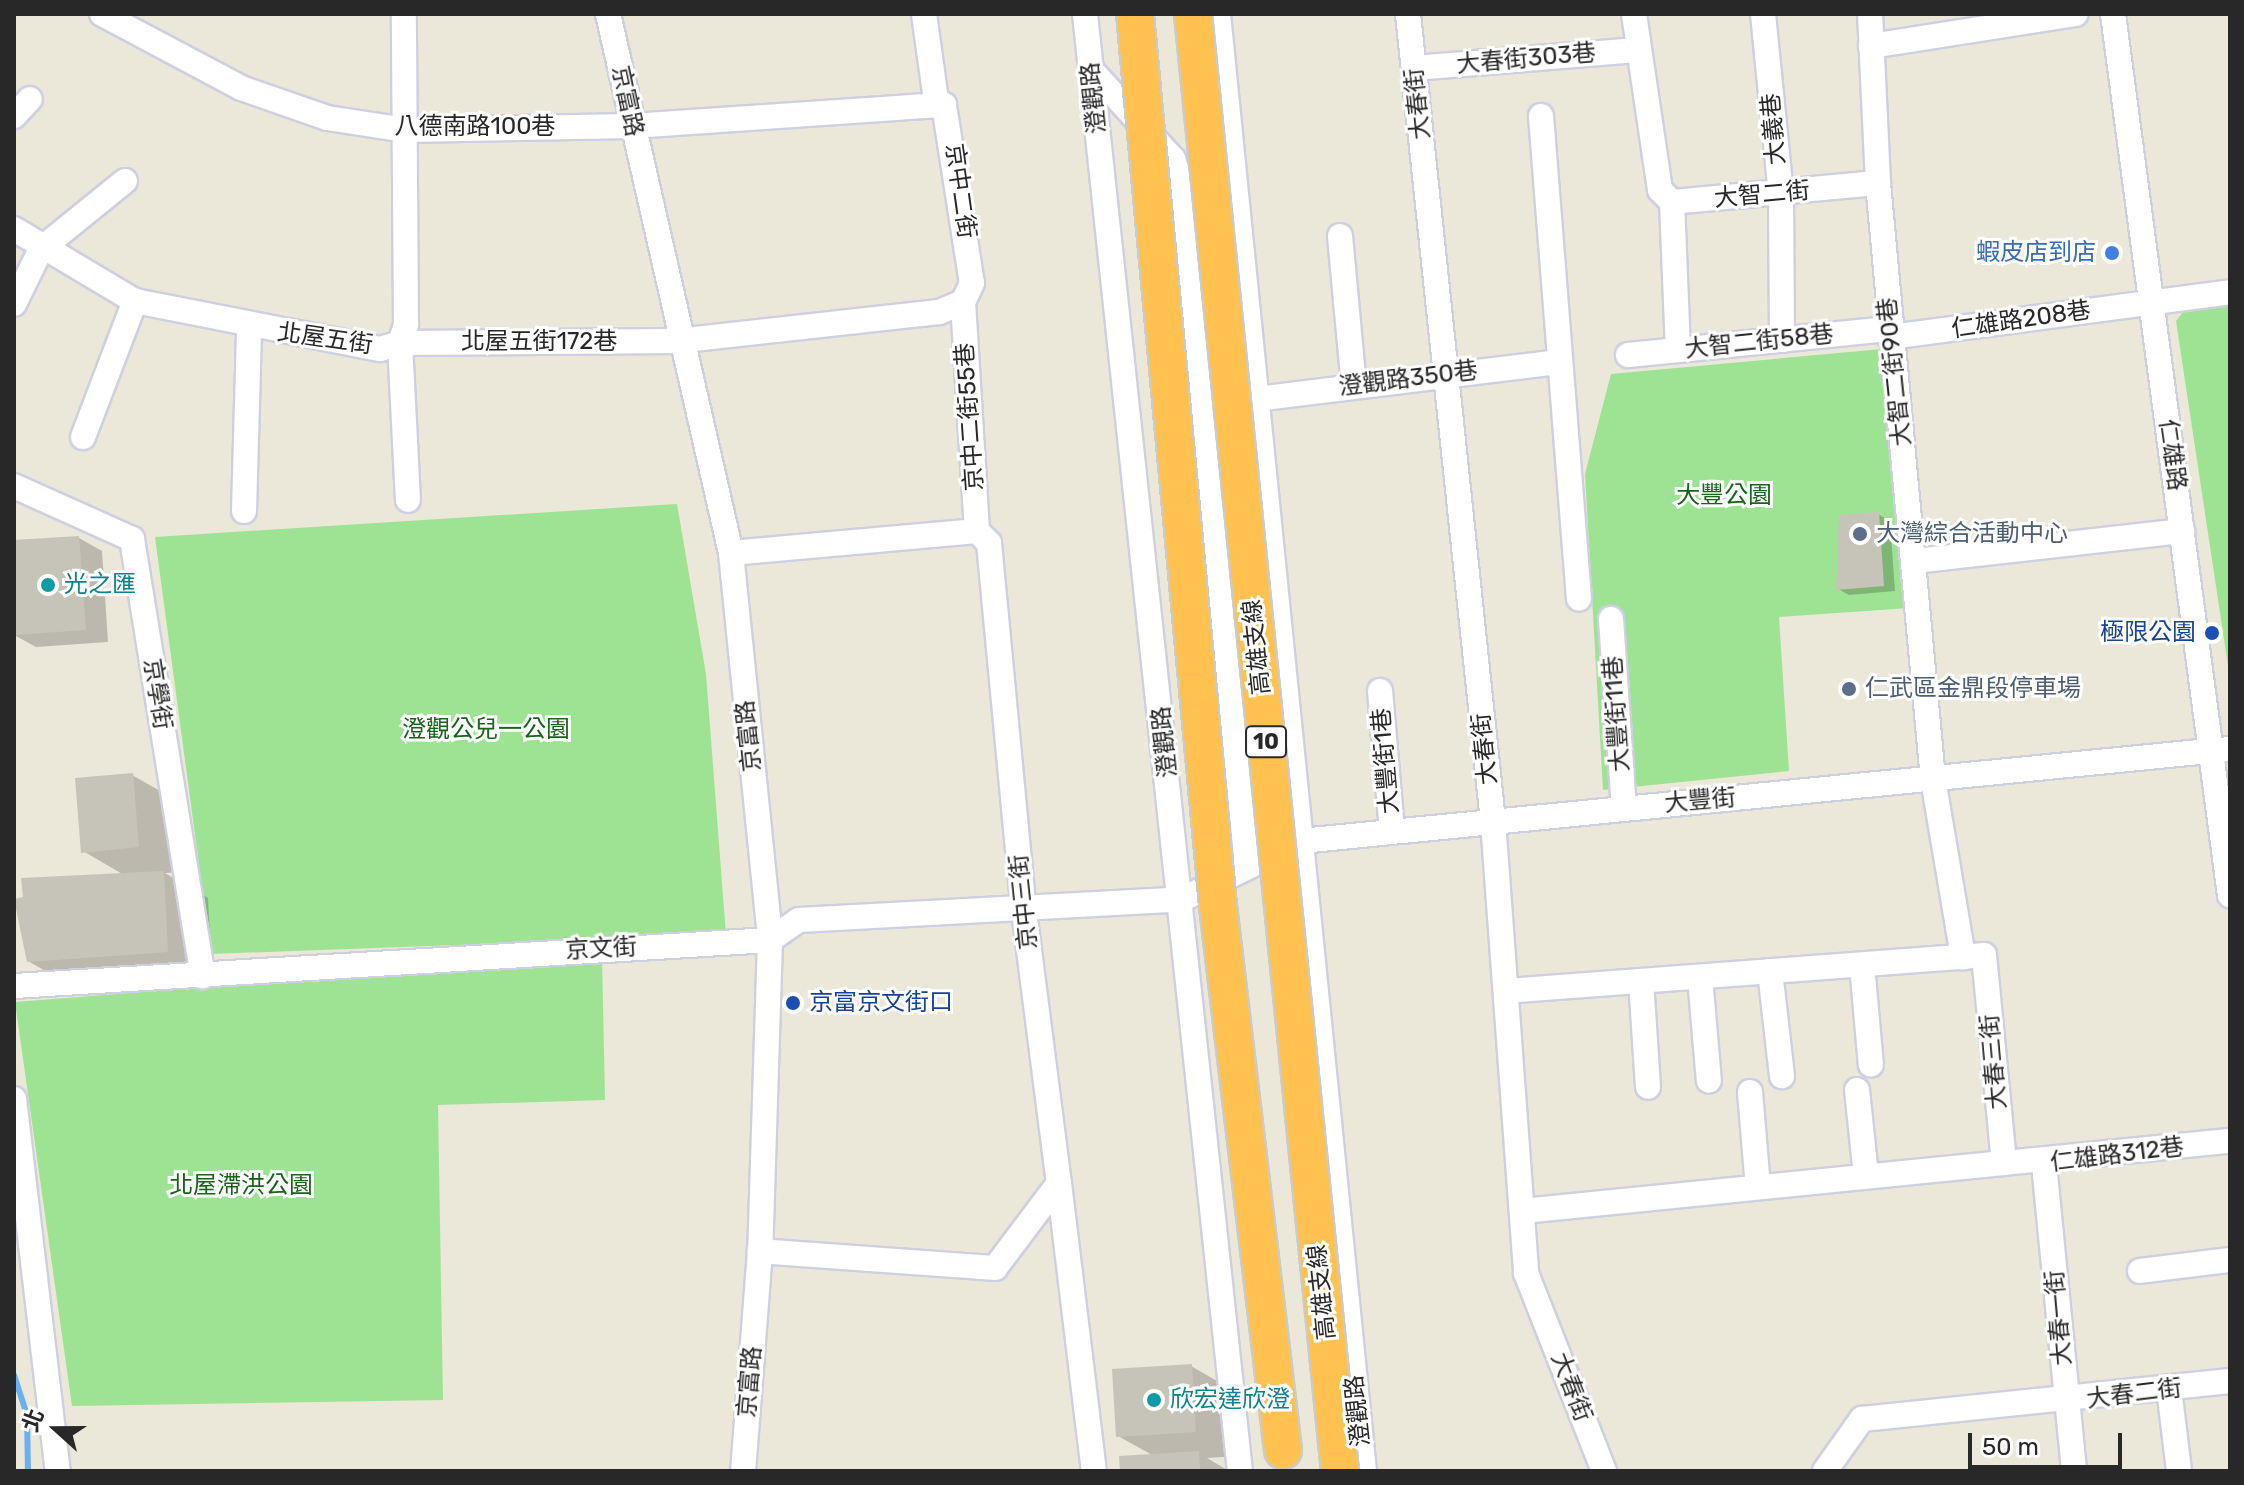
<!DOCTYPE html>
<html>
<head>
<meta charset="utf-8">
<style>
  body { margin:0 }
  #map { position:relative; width:2244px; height:1485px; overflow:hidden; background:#ebe7d9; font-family:Rubik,"Noto Sans TC",sans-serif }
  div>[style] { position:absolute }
  .green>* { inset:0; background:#9ee394 }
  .shadow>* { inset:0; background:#0003 }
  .stream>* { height:6px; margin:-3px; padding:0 3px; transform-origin:3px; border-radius:3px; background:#6ab0f0 }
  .building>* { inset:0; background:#c6c4b9 }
  .roads { filter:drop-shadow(2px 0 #cfcfe2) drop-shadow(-2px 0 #cfcfe2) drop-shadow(0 2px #cfcfe2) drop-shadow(0 -2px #cfcfe2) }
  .minor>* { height:24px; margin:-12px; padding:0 12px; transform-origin:12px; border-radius:12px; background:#fff }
  .bridges { filter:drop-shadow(2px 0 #cbcbcb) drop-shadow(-2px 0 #cbcbcb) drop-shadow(0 2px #cbcbcb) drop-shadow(0 -2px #cbcbcb) }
  .highway-bridge>* { height:36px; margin:-18px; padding:0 18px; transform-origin:18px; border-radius:18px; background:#ffc150 }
  .dots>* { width:22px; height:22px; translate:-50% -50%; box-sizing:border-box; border:4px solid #fff; border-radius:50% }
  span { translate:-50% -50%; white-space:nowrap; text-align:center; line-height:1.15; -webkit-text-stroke:6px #fff; paint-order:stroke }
  .shield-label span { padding:2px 6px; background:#fff; border:2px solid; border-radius:6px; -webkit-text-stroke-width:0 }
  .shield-label { font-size:22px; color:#282828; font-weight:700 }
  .street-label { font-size:24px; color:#282828 }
  .shop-label { font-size:24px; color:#366cbe }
  .right { translate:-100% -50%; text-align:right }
  .park-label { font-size:24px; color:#186519 }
  .service-label { font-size:24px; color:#4e5e75 }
  .left { translate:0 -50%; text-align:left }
  .culture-label { font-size:24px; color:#0d838f }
  .transit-label { font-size:24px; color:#164399 }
  .frame { position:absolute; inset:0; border:16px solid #282828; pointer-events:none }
  .north { position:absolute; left:16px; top:1389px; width:80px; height:80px; -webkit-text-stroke:6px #fff; paint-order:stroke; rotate:291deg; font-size:22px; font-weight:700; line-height:32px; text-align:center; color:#282828 }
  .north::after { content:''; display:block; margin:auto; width:28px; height:36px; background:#282828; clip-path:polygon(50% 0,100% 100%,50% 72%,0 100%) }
  .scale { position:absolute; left:1968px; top:1433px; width:154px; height:36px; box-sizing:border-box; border:4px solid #282828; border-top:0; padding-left:10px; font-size:24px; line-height:28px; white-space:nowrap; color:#282828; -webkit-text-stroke:6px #fff; paint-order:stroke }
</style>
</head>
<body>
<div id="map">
  <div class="green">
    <div style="clip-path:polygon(2230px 302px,2230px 679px,2176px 321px,2187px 307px)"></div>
    <div style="clip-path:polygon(1882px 349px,1909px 608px,1779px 617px,1789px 771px,1603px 790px,1585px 474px,1611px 374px)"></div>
    <div style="clip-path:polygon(677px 504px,706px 674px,726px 935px,211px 954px,155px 537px)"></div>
    <div style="clip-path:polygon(602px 956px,605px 1100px,438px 1105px,443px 1400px,72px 1406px,15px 1002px)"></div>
  </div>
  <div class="shadow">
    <div style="clip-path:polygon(1878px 514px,1890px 521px,1895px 591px,1849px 595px,1838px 589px)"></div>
    <div style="clip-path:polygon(79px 538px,102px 551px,108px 642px,36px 647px,14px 635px,14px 542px)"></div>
    <div style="clip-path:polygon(132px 775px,176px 800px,182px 872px,165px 873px,208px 898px,212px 977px,73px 987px,28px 961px,124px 875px,83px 851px)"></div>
    <div style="clip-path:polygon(1191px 1366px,1236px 1392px,1239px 1456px,1207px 1458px,1229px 1471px,1122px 1471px,1154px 1456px,1118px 1436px)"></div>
  </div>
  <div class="stream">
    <div style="left:14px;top:1375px;width:42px;rotate:72deg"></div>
    <div style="left:27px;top:1415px;width:56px;rotate:89deg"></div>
  </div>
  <div class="building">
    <div style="clip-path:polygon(1879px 512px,1884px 586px,1836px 590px,1839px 515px)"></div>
    <div style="clip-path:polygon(79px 536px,86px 630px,14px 635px,14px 540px)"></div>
    <div style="clip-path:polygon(133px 773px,139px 847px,81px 853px,75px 778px)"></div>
    <div style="clip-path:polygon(164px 871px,168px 952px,27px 962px,14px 899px,23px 897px,21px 878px)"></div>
    <div style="clip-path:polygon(1192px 1364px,1196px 1432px,1116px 1437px,1112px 1369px)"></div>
    <div style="clip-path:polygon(1199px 1451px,1200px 1471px,1120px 1471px,1119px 1456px)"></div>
  </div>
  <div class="roads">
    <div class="minor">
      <div style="left:102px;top:14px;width:157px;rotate:28deg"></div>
      <div style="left:241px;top:88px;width:91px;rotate:19.2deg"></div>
      <div style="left:327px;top:118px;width:79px;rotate:8.7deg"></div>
      <div style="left:405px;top:130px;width:227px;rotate:-1deg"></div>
      <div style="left:632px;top:126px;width:313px;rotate:-3.9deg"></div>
      <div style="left:944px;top:105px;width:180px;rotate:81.1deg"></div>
      <div style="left:972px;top:283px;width:21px;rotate:115deg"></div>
      <div style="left:963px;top:302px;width:26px;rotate:157deg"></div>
      <div style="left:939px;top:312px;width:263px;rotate:173.7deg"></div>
      <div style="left:678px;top:341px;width:278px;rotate:179.6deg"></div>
      <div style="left:400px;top:343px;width:157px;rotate:87.1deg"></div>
      <div style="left:608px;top:14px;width:553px;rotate:77.15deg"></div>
      <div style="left:731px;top:553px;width:389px;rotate:84.2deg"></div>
      <div style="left:770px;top:940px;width:311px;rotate:91.8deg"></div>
      <div style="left:760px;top:1251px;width:221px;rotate:94.4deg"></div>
      <div style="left:924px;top:14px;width:87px;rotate:82.1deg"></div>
      <div style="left:1085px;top:14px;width:1465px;rotate:83.93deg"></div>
      <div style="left:1218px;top:14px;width:1464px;rotate:84.28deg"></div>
      <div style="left:1408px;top:14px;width:811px;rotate:83.99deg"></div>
      <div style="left:1493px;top:821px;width:453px;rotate:85.8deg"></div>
      <div style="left:1526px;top:1273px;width:213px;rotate:68.5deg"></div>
      <div style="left:1634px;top:14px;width:178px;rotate:81.6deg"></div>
      <div style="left:1660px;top:190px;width:17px;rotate:45deg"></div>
      <div style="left:1672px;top:202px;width:207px;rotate:-5.3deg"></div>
      <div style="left:1878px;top:183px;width:169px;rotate:-92.7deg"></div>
      <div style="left:1763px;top:14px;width:182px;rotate:84.3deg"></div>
      <div style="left:1781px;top:195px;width:145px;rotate:89.6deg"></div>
      <div style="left:2113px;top:14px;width:889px;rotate:82.44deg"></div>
      <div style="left:1871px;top:46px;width:207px;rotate:-8.9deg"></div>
      <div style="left:1414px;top:68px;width:224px;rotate:-4.6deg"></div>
      <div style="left:1094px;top:73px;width:117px;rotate:47.4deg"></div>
      <div style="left:1173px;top:159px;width:25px;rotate:72deg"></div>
      <div style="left:1181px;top:183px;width:687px;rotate:84.49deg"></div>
      <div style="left:14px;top:116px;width:23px;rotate:-47deg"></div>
      <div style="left:1541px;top:116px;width:484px;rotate:85.5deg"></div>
      <div style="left:1878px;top:183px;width:599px;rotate:84.73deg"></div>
      <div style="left:1933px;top:779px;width:181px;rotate:80.4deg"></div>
      <div style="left:1672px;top:202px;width:148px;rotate:87.7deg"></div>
      <div style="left:14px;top:229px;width:141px;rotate:30.8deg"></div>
      <div style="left:135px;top:301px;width:250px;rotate:11.1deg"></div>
      <div style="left:380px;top:349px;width:21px;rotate:-17deg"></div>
      <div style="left:400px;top:343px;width:20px;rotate:-72deg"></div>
      <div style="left:406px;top:324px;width:310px;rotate:-90.4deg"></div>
      <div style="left:1340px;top:236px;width:151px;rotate:84.7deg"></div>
      <div style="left:963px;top:302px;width:229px;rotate:86.5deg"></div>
      <div style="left:14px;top:304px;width:61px;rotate:-63.9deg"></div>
      <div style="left:41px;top:249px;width:108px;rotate:-39deg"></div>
      <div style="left:1890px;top:337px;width:343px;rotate:-7.5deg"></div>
      <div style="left:1628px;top:355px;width:262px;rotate:-5.7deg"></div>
      <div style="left:1257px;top:399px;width:305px;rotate:-7deg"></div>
      <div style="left:83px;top:437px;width:146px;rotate:-69.1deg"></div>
      <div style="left:14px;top:486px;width:129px;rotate:24.2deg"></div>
      <div style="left:132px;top:539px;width:443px;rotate:80.8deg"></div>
      <div style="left:244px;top:511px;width:183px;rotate:-88.4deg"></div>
      <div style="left:731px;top:553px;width:247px;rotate:-5.1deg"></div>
      <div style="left:977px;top:531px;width:17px;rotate:45deg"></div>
      <div style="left:989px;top:543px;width:362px;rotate:84.6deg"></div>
      <div style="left:1023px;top:903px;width:282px;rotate:82.7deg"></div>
      <div style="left:1059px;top:1183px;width:106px;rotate:127deg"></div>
      <div style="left:995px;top:1268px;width:236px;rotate:-175.9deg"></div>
      <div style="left:1915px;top:561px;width:269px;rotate:-6.4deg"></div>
      <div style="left:1611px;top:619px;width:190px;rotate:86.1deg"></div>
      <div style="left:1380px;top:691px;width:141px;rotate:85.1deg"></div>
      <div style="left:1862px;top:965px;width:100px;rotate:84.9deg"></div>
      <div style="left:1770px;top:971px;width:106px;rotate:83.5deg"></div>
      <div style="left:1700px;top:977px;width:104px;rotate:85.1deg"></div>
      <div style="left:1641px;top:981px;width:106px;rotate:86.2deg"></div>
      <div style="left:14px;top:986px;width:757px;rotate:-3.48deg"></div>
      <div style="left:770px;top:940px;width:35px;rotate:-35deg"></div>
      <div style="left:799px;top:920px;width:385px;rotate:-3.1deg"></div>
      <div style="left:1183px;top:899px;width:131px;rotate:-26.2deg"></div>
      <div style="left:1301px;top:841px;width:934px;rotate:-5.66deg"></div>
      <div style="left:1506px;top:991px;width:479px;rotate:-4.3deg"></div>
      <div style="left:1984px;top:955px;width:209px;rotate:84.5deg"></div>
      <div style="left:2004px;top:1163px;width:484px;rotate:174.3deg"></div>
      <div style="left:1857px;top:1090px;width:86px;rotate:84deg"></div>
      <div style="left:1750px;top:1092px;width:95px;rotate:85.2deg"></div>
      <div style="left:14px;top:1099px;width:375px;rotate:83.3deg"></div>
      <div style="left:2004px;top:1163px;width:227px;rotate:-5.6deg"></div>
      <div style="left:2044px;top:1164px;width:308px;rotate:84.4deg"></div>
      <div style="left:1059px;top:1183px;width:290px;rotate:83.1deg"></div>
      <div style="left:2140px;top:1271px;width:91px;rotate:-7deg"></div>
      <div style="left:2169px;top:1389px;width:83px;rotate:83deg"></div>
      <div style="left:1825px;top:1471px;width:64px;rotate:-54.6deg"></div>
      <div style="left:1862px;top:1419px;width:370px;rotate:-5.9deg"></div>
    </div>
  </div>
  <div class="bridges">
    <div class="highway-bridge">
      <div style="left:1135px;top:14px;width:896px;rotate:84.68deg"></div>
      <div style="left:1218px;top:906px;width:548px;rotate:83.19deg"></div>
      <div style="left:1193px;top:14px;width:1464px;rotate:84.24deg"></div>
    </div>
  </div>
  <div class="dots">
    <div style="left:2112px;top:253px;background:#3f7fe0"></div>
    <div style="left:1860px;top:534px;background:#5c6f8a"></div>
    <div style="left:48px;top:585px;background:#0f9aa8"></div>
    <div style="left:2212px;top:633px;background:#1a4fb4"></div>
    <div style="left:1849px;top:689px;background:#5c6f8a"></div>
    <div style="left:793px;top:1003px;background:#1a4fb4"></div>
    <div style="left:1154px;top:1400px;background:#0f9aa8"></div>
  </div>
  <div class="shield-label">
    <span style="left:1266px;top:742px">10</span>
  </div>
  <div class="street-label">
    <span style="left:1526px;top:59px;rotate:-5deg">大春街303巷</span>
    <span style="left:1094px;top:98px;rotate:-96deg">澄觀路</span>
    <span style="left:627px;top:101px;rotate:78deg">京富路</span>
    <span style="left:1418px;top:104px;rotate:-96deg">大春街</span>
    <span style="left:475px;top:127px">八德南路100巷</span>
    <span style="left:1774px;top:129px;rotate:-95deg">大義巷</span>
    <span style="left:960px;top:191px;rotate:82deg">京中二街</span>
    <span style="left:1762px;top:195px;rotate:-5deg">大智二街</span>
    <span style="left:2021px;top:320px;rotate:-8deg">仁雄路208巷</span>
    <span style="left:325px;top:339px;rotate:8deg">北屋五街</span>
    <span style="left:539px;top:342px">北屋五街172巷</span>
    <span style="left:1759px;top:342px;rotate:-6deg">大智二街58巷</span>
    <span style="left:1895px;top:372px;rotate:-96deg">大智二街90巷</span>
    <span style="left:1408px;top:379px;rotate:-7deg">澄觀路350巷</span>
    <span style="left:970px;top:417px;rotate:-94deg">京中二街55巷</span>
    <span style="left:2172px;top:455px;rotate:82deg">仁雄路</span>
    <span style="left:1257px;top:647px;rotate:-96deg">高雄支線</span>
    <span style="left:157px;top:694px;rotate:81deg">京學街</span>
    <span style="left:1617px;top:714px;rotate:-94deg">大豐街11巷</span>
    <span style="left:749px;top:736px;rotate:-96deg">京富路</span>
    <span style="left:1165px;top:742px;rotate:-96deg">澄觀路</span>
    <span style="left:1485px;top:749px;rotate:-96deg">大春街</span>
    <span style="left:1386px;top:761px;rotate:-95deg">大豐街1巷</span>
    <span style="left:1700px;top:801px;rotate:-5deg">大豐街</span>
    <span style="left:1024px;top:902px;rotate:-96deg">京中三街</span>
    <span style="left:601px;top:949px;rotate:-3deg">京文街</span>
    <span style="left:1994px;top:1062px;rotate:-95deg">大春三街</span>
    <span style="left:2117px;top:1155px;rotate:-7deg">仁雄路312巷</span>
    <span style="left:1322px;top:1292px;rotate:-96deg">高雄支線</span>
    <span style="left:2059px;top:1318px;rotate:-95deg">大春一街</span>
    <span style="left:750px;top:1382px;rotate:-85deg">京富路</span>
    <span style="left:1571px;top:1387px;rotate:69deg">大春街</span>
    <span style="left:2134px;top:1394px;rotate:-7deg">大春二街</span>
    <span style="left:1358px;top:1411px;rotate:-96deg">澄觀路</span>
  </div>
  <div class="shop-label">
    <span class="right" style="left:2096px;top:253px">蝦皮店到店</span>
  </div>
  <div class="park-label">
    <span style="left:1724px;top:496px">大豐公園</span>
    <span style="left:486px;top:730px">澄觀公兒一公園</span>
    <span style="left:241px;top:1186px">北屋滯洪公園</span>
  </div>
  <div class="service-label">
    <span class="left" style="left:1876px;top:534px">大灣綜合活動中心</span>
    <span class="left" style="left:1865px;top:689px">仁武區金鼎段停車場</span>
  </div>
  <div class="culture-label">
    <span class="left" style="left:64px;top:585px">光之匯</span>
    <span class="left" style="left:1170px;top:1400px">欣宏達欣澄</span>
  </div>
  <div class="transit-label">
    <span class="right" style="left:2196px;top:633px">極限公園</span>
    <span class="left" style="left:809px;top:1003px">京富京文街口</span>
  </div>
  <div class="frame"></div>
  <div class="north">北</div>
  <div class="scale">50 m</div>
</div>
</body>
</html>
